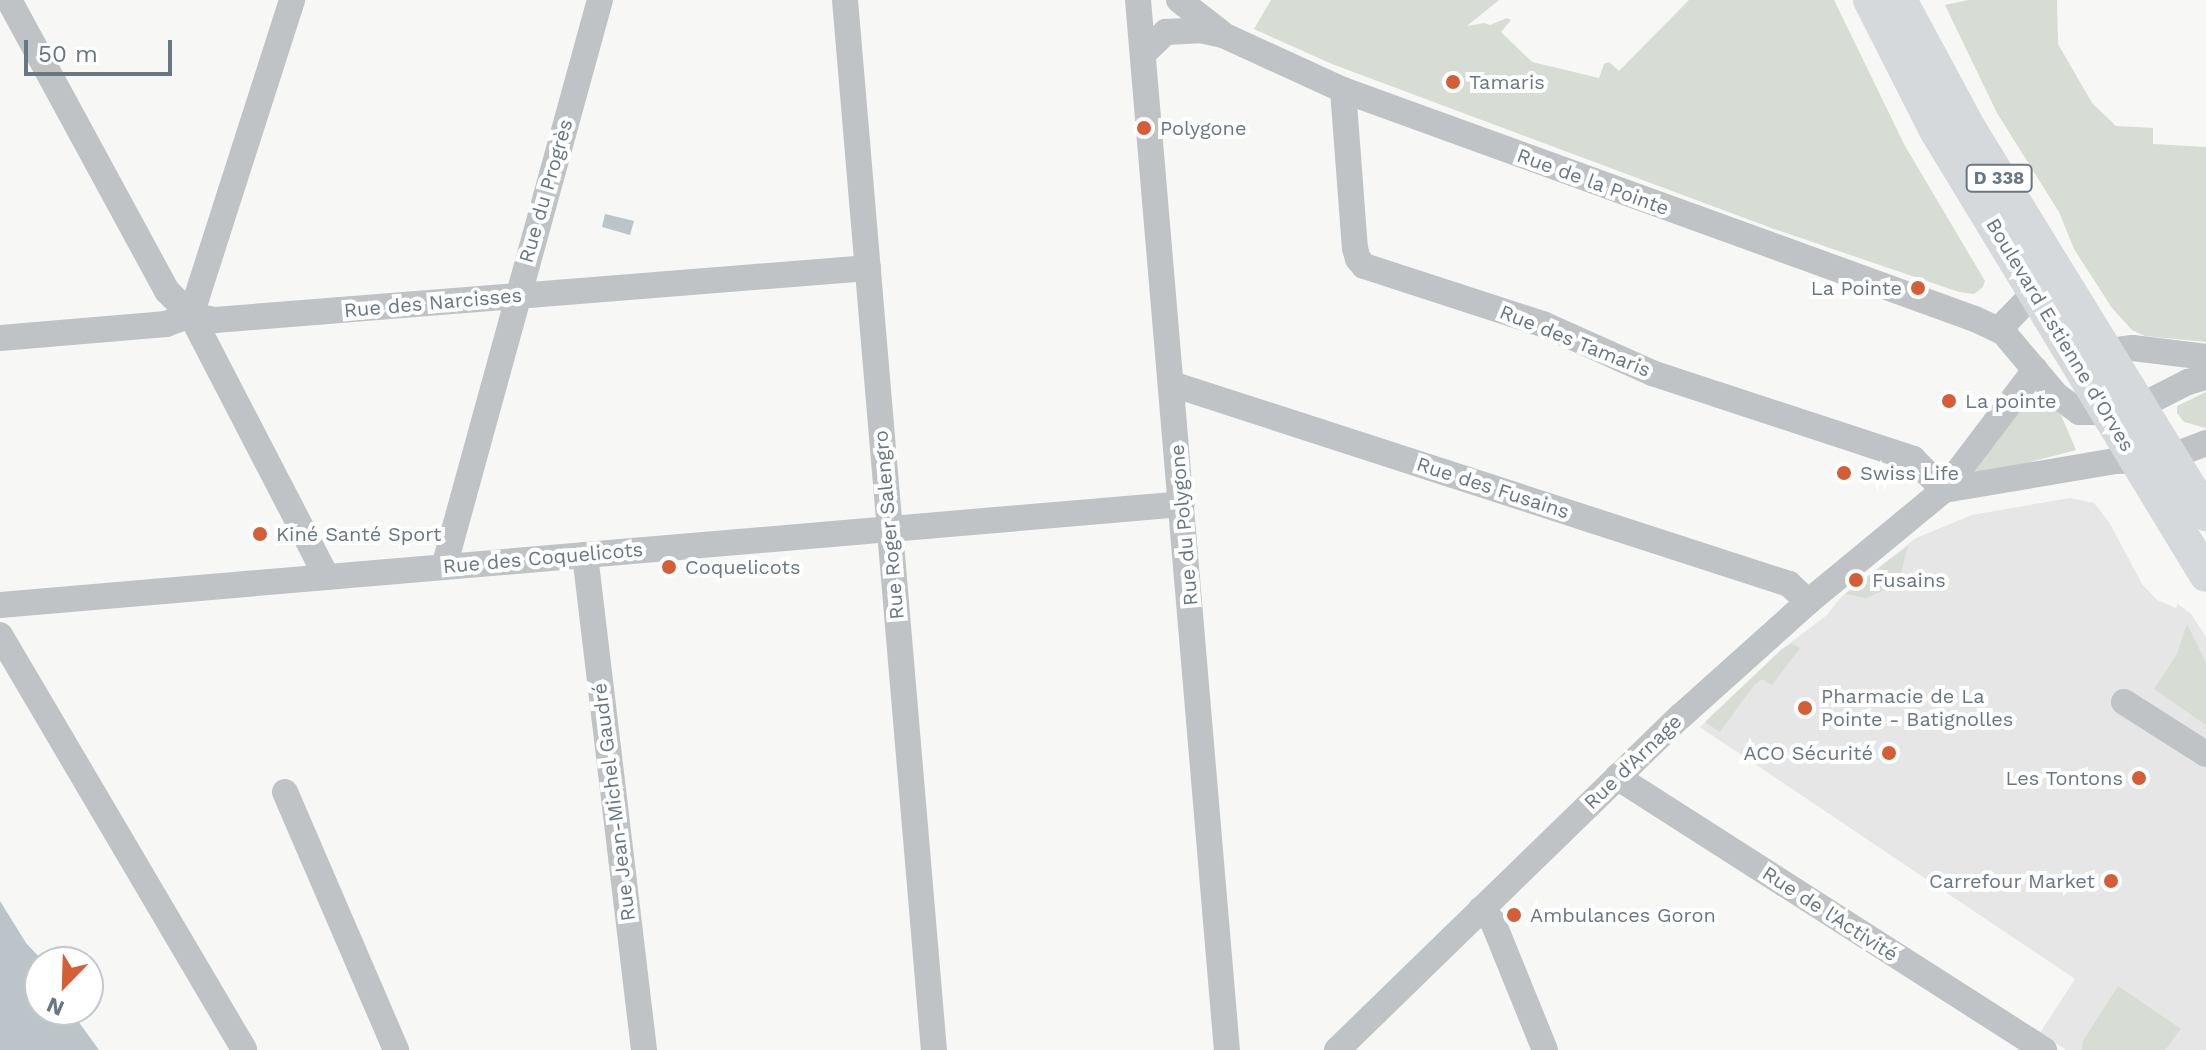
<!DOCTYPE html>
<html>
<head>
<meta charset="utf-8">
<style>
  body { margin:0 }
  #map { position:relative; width:2206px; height:1050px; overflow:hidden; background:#f7f7f5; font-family:"Work Sans",sans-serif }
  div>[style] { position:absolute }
  .built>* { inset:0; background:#e5e6e5 }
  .green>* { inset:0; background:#d7dcd4 }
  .water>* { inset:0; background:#bac4c9 }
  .minor>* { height:26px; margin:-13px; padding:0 13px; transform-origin:13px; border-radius:13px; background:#bfc3c6 }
  .major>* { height:34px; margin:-17px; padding:0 17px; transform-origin:17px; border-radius:17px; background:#d5d9dc }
  .dots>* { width:22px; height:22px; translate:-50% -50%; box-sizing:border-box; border:4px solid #fff; border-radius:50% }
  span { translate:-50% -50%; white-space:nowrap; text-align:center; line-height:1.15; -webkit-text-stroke:8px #fff; paint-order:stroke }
  .shield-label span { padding:2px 6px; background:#fff; border:2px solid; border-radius:6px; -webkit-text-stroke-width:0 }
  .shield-label { font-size:18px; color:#697783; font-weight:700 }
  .poi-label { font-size:20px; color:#697783 }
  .left { translate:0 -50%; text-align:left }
  .right { translate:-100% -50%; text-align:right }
  .street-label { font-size:20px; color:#697783 }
  .north { position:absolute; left:24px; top:946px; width:80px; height:80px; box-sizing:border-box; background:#fff; border:2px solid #c3c9cd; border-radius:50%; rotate:203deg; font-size:22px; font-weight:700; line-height:32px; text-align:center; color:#697783 }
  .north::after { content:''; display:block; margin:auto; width:28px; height:36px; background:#d55e37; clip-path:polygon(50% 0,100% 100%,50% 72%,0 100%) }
  .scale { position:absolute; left:24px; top:40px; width:148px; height:36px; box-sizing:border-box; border:4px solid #697783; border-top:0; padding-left:10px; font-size:24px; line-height:28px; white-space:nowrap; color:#697783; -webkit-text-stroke:6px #fff; paint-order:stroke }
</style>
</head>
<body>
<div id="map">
  <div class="built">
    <div style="clip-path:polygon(2070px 498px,2094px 503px,2109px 522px,2142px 584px,2157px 600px,2176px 608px,2178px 604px,2191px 614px,2206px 637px,2206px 1050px,2066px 1050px,2040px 1033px,2075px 979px,1700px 727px,1782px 649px,1827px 615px,1841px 597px,1916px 538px,1972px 515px)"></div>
  </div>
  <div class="green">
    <div style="clip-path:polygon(1271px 0,1499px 0,1467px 26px,1484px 23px,1490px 25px,1507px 18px,1511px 20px,1501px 32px,1532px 62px,1599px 78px,1604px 64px,1609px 62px,1619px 71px,1689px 0,1834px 0,1905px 146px,1985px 281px,1983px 287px,1974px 294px,1959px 292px,1774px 229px,1332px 64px,1254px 29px)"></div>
    <div style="clip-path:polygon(1968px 0,2057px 0,2058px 44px,2092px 103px,2116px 126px,2153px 128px,2153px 144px,2206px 147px,2206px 342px,2145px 336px,2132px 330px,2112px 308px,2074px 249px,2059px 212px,1997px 113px,1945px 5px)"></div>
    <div style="clip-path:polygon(2036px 392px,2061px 415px,2076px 450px,1977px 476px,1971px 468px)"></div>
    <div style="clip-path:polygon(2206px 392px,2206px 428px,2184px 422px,2177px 413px,2177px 406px)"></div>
    <div style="clip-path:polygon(1908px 546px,1899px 580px,1887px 589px,1866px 598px,1845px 594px)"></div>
    <div style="clip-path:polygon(2187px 624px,2206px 663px,2206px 725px,2154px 689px,2177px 654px)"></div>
    <div style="clip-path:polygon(1792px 644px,1800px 648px,1772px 685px,1762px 679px,1754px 685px,1720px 732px,1705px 722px,1782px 649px)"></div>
    <div style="clip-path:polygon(2118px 986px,2181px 1029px,2165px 1050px,2082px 1050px,2083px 1041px)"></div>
  </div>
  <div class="water">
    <div style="clip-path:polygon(605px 214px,634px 221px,630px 235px,602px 227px)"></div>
    <div style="clip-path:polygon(0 901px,26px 943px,44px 962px,40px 962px,40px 1010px,70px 1010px,99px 1050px,0 1050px)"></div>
  </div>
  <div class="minor">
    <div style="left:9px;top:0;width:331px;rotate:61.5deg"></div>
    <div style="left:167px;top:291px;width:34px;rotate:45deg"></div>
    <div style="left:191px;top:315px;width:295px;rotate:62.6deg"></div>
    <div style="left:845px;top:0;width:1054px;rotate:85.16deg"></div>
    <div style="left:1138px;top:0;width:1054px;rotate:85.16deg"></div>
    <div style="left:1179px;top:0;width:52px;rotate:38deg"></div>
    <div style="left:1145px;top:52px;width:29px;rotate:-44deg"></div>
    <div style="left:1166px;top:32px;width:34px;rotate:-3deg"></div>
    <div style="left:1200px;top:30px;width:24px;rotate:12deg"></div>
    <div style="left:1223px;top:35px;width:132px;rotate:24.6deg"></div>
    <div style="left:1343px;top:90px;width:672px;rotate:19.92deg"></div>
    <div style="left:1975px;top:319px;width:31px;rotate:25deg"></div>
    <div style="left:2003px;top:332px;width:82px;rotate:49.9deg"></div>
    <div style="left:2056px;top:395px;width:29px;rotate:36deg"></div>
    <div style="left:2079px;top:412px;width:50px"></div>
    <div style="left:2129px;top:412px;width:66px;rotate:-27deg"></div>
    <div style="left:2188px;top:382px;width:19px;rotate:-16deg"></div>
    <div style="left:1343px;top:90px;width:158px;rotate:85.7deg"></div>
    <div style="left:1355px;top:248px;width:11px;rotate:75deg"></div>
    <div style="left:1358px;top:259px;width:9px;rotate:49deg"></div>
    <div style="left:1364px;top:266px;width:188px;rotate:18deg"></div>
    <div style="left:1543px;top:324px;width:120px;rotate:24.2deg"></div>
    <div style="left:1652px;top:373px;width:275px;rotate:18.2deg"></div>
    <div style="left:1913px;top:459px;width:44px;rotate:45deg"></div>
    <div style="left:191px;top:315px;width:331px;rotate:-72.2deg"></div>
    <div style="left:2003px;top:332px;width:12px;rotate:-70deg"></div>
    <div style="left:2007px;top:321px;width:40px;rotate:-46deg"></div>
    <div style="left:0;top:338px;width:167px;rotate:-4.8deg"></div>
    <div style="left:166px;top:324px;width:27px;rotate:-20deg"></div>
    <div style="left:191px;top:315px;width:25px;rotate:12deg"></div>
    <div style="left:215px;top:320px;width:655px;rotate:-4.55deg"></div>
    <div style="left:2108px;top:351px;width:25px;rotate:-7deg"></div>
    <div style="left:2133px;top:348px;width:74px;rotate:7deg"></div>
    <div style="left:1172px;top:384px;width:649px;rotate:17.96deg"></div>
    <div style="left:1789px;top:584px;width:26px;rotate:43deg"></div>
    <div style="left:1944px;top:490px;width:173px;rotate:-9.6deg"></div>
    <div style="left:2115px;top:461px;width:47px;rotate:-1.2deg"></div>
    <div style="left:2162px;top:460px;width:47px;rotate:-21.1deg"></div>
    <div style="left:585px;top:555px;width:499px;rotate:83.2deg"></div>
    <div style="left:444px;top:567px;width:588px;rotate:-74.62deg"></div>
    <div style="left:0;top:605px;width:1186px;rotate:-4.88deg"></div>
    <div style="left:0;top:635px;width:481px;rotate:59.5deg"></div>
    <div style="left:2124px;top:702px;width:97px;rotate:32.4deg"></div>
    <div style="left:1617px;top:777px;width:507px;rotate:32.59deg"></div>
    <div style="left:285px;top:792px;width:281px;rotate:66.7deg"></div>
    <div style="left:1481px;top:909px;width:18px;rotate:47deg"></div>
    <div style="left:1493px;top:922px;width:138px;rotate:67.9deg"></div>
    <div style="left:1337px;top:1050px;width:479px;rotate:-44.2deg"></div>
    <div style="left:1681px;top:716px;width:171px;rotate:-41.9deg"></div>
    <div style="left:1808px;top:602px;width:176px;rotate:-39.5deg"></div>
    <div style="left:1944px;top:490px;width:151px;rotate:-52.8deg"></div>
  </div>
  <div class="major">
    <div style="left:1870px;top:0;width:148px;rotate:63.1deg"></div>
    <div style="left:1937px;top:132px;width:518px;rotate:58.73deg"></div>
    <div style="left:1900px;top:0;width:148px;rotate:61.7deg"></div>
    <div style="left:1970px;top:130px;width:451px;rotate:58.4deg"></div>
  </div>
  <div class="dots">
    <div style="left:1453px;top:82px;background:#d55e37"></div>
    <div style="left:1144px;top:128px;background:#d55e37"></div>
    <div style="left:1918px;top:288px;background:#d55e37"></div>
    <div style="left:1949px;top:401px;background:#d55e37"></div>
    <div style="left:1844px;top:473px;background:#d55e37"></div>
    <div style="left:260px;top:534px;background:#d55e37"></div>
    <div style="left:669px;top:567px;background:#d55e37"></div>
    <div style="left:1856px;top:580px;background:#d55e37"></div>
    <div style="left:1805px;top:708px;background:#d55e37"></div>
    <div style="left:1889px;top:753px;background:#d55e37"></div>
    <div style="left:2139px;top:778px;background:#d55e37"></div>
    <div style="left:2111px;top:881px;background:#d55e37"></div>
    <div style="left:1514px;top:915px;background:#d55e37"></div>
  </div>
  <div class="shield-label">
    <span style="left:1999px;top:178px">D 338</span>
  </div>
  <div class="poi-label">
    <span class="left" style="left:1469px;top:82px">Tamaris</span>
    <span class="left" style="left:1160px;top:128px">Polygone</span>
    <span class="right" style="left:1902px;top:288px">La Pointe</span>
    <span class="left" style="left:1965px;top:401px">La pointe</span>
    <span class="left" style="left:1860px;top:473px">Swiss Life</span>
    <span class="left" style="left:276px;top:534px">Kiné Santé Sport</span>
    <span class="left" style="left:685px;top:567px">Coquelicots</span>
    <span class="left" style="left:1872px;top:580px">Fusains</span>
    <span class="left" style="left:1821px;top:708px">Pharmacie de La<br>Pointe - Batignolles</span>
    <span class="right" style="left:1873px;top:753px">ACO Sécurité</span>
    <span class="right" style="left:2123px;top:778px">Les Tontons</span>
    <span class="right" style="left:2095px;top:881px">Carrefour Market</span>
    <span class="left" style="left:1530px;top:915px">Ambulances Goron</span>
  </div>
  <div class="street-label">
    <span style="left:1593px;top:182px;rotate:20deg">Rue de la Pointe</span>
    <span style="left:546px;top:191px;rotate:-74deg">Rue du Progrès</span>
    <span style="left:433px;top:303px;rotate:-5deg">Rue des Narcisses</span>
    <span style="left:2060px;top:335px;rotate:59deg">Boulevard Estienne d'Orves</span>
    <span style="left:1575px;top:341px;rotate:22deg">Rue des Tamaris</span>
    <span style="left:1493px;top:488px;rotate:18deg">Rue des Fusains</span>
    <span style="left:889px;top:525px;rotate:-95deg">Rue Roger Salengro</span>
    <span style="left:1184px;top:525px;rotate:-95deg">Rue du Polygone</span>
    <span style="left:543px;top:558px;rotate:-5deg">Rue des Coquelicots</span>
    <span style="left:1633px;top:762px;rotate:-44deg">Rue d'Arnage</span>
    <span style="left:614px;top:802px;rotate:-97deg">Rue Jean-Michel Gaudré</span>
    <span style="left:1830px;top:914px;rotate:33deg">Rue de l'Activité</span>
  </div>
  <div class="north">N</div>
  <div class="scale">50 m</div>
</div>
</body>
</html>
